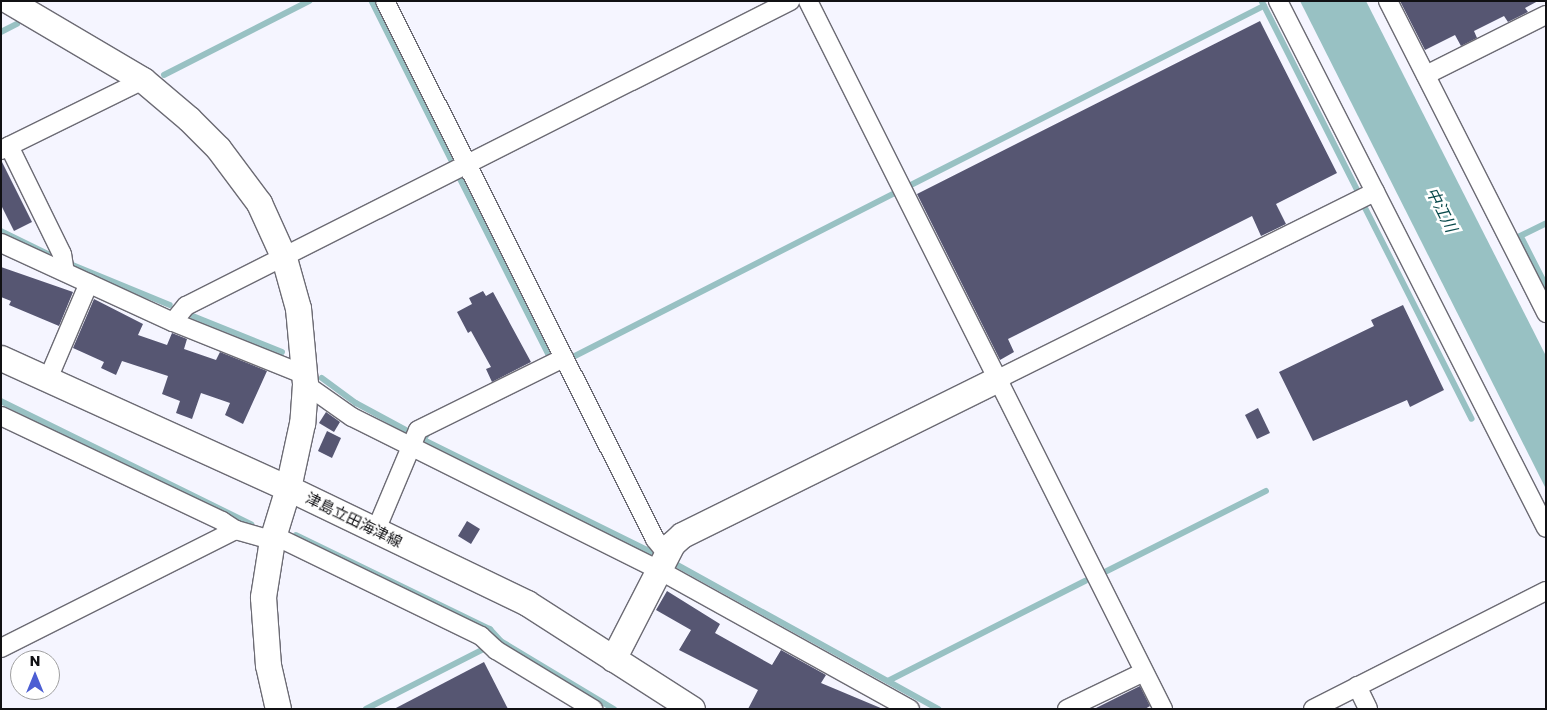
<!DOCTYPE html>
<html>
<head>
<meta charset="utf-8">
<style>
  body { margin:0 }
  #map { position:relative; width:1547px; height:710px; overflow:hidden; background:#f5f5ff; font-family:Poppins,"Noto Sans JP",sans-serif }
  div>[style] { position:absolute }
  .water>* { inset:0; background:#98c1c3 }
  .stream>* { height:5.5px; margin:-2.75px; padding:0 2.75px; transform-origin:2.75px; border-radius:2.75px; background:#98c1c3 }
  .building>* { inset:0; background:#565672 }
  .roads { filter:drop-shadow(1px 0 #6c6b74) drop-shadow(-1px 0 #6c6b74) drop-shadow(0 1px #6c6b74) drop-shadow(0 -1px #6c6b74) }
  .street>* { height:18px; margin:-9px; padding:0 9px; transform-origin:9px; border-radius:9px; background:#fff }
  .secondary>* { height:25px; margin:-12.5px; padding:0 12.5px; transform-origin:12.5px; border-radius:12.5px; background:#fff }
  span { translate:-50% -50%; white-space:nowrap; text-align:center; line-height:1.15; -webkit-text-stroke:5px #fff; paint-order:stroke }
  .street-label { font-size:15px; color:#111114 }
  .water-label { font-size:16px; color:#0a4a4c; font-style:italic }
  .frame { position:absolute; inset:0; border:2px solid #111114; pointer-events:none }
  .north { position:absolute; left:10px; top:650px; width:50px; height:50px; box-sizing:border-box; background:#fff; border:1px solid #a0a0a1; border-radius:50%; rotate:0deg; font-size:14px; font-weight:700; line-height:20px; text-align:center; color:#111114 }
  .north::after { content:''; display:block; margin:auto; width:18px; height:22px; background:#4c5ed3; clip-path:polygon(50% 0,100% 100%,50% 72%,0 100%) }
</style>
</head>
<body>
<div id="map">
  <div class="water">
    <div style="clip-path:polygon(1300px 1px,1366px 1px,1546px 356px,1546px 489px)"></div>
  </div>
  <div class="stream">
    <div style="left:372px;top:1px;width:179px;rotate:63.4deg"></div>
    <div style="left:1262px;top:1px;width:213px;rotate:63.2deg"></div>
    <div style="left:1px;top:32px;width:18px;rotate:-27deg"></div>
    <div style="left:164px;top:75px;width:163px;rotate:-27deg"></div>
    <div style="left:460px;top:178px;width:200px;rotate:63.3deg"></div>
    <div style="left:909px;top:186px;width:398px;rotate:-26.9deg"></div>
    <div style="left:1365px;top:207px;width:237px;rotate:63.2deg"></div>
    <div style="left:1546px;top:224px;width:28px;rotate:154deg"></div>
    <div style="left:1521px;top:236px;width:55px;rotate:63deg"></div>
    <div style="left:1px;top:231px;width:61px;rotate:26.1deg"></div>
    <div style="left:68px;top:263px;width:110px;rotate:22.4deg"></div>
    <div style="left:193px;top:316px;width:96px;rotate:22deg"></div>
    <div style="left:573px;top:357px;width:361px;rotate:-27deg"></div>
    <div style="left:322px;top:378px;width:42px;rotate:36.3deg"></div>
    <div style="left:356px;top:403px;width:61px;rotate:28.2deg"></div>
    <div style="left:1px;top:401px;width:279px;rotate:26.2deg"></div>
    <div style="left:429px;top:432px;width:9px;rotate:122deg"></div>
    <div style="left:424px;top:440px;width:254px;rotate:26.2deg"></div>
    <div style="left:296px;top:535px;width:216px;rotate:25.9deg"></div>
    <div style="left:490px;top:629px;width:16px;rotate:47deg"></div>
    <div style="left:501px;top:641px;width:132px;rotate:31deg"></div>
    <div style="left:674px;top:563px;width:302px;rotate:28.9deg"></div>
    <div style="left:1105px;top:572px;width:180px;rotate:-26.7deg"></div>
    <div style="left:888px;top:681px;width:221px;rotate:-26.9deg"></div>
    <div style="left:366px;top:709px;width:132px;rotate:-27deg"></div>
  </div>
  <div class="building">
    <div style="clip-path:polygon(1400px 1px,1538px 1px,1525px 8px,1528px 12px,1508px 22px,1504px 16px,1474px 31px,1477px 38px,1461px 46px,1455px 35px,1425px 50px)"></div>
    <div style="clip-path:polygon(1260px 21px,1337px 173px,1276px 204px,1286px 224px,1261px 236px,1252px 216px,1008px 339px,1014px 352px,1000px 360px,917px 194px)"></div>
    <div style="clip-path:polygon(1px 160px,32px 222px,14px 231px,1px 205px)"></div>
    <div style="clip-path:polygon(1px 267px,73px 292px,59px 326px,9px 305px,11px 301px,1px 297px)"></div>
    <div style="clip-path:polygon(483px 291px,486px 296px,493px 292px,531px 362px,492px 382px,486px 369px,491px 367px,471px 331px,468px 333px,457px 312px,472px 304px,469px 298px)"></div>
    <div style="clip-path:polygon(94px 299px,143px 324px,138px 335px,167px 345px,172px 333px,187px 339px,184px 349px,216px 360px,220px 352px,267px 371px,243px 424px,225px 415px,230px 403px,201px 393px,192px 419px,176px 413px,180px 401px,162px 394px,168px 376px,122px 361px,116px 375px,101px 368px,104px 362px,73px 348px)"></div>
    <div style="clip-path:polygon(1403px 305px,1444px 390px,1410px 407px,1407px 400px,1313px 441px,1279px 372px,1374px 326px,1371px 320px)"></div>
    <div style="clip-path:polygon(1258px 408px,1270px 433px,1257px 439px,1245px 415px)"></div>
    <div style="clip-path:polygon(326px 412px,340px 422px,334px 432px,319px 423px)"></div>
    <div style="clip-path:polygon(327px 431px,341px 438px,332px 458px,318px 451px)"></div>
    <div style="clip-path:polygon(467px 521px,480px 529px,471px 544px,458px 536px)"></div>
    <div style="clip-path:polygon(667px 591px,720px 624px,715px 633px,772px 665px,781px 650px,826px 675px,821px 683px,883px 709px,748px 709px,758px 690px,679px 650px,691px 630px,656px 610px)"></div>
    <div style="clip-path:polygon(484px 662px,508px 709px,394px 709px)"></div>
    <div style="clip-path:polygon(1140px 686px,1150px 706px,1145px 709px,1094px 709px)"></div>
  </div>
  <div class="roads">
    <div class="street">
      <div style="left:385px;top:1px;width:602px;rotate:63.35deg"></div>
      <div style="left:655px;top:539px;width:19px;rotate:51deg"></div>
      <div style="left:808px;top:1px;width:792px;rotate:63.37deg"></div>
      <div style="left:1278px;top:1px;width:591px;rotate:63.04deg"></div>
      <div style="left:1388px;top:1px;width:350px;rotate:63.1deg"></div>
      <div style="left:1426px;top:75px;width:134px;rotate:-26.6deg"></div>
      <div style="left:9px;top:146px;width:120px;rotate:63.9deg"></div>
      <div style="left:62px;top:254px;width:18px;rotate:81deg"></div>
      <div style="left:1px;top:150px;width:158px;rotate:-26.2deg"></div>
      <div style="left:1px;top:243px;width:189px;rotate:24.7deg"></div>
      <div style="left:173px;top:322px;width:142px;rotate:21.9deg"></div>
      <div style="left:173px;top:322px;width:21px;rotate:-51deg"></div>
      <div style="left:186px;top:306px;width:677px;rotate:-26.79deg"></div>
      <div style="left:48px;top:379px;width:104px;rotate:-66.9deg"></div>
      <div style="left:998px;top:379px;width:421px;rotate:-26.4deg"></div>
      <div style="left:305px;top:384px;width:57px;rotate:35.1deg"></div>
      <div style="left:352px;top:417px;width:343px;rotate:26.5deg"></div>
      <div style="left:659px;top:570px;width:287px;rotate:29deg"></div>
      <div style="left:1px;top:416px;width:245px;rotate:25.4deg"></div>
      <div style="left:222px;top:521px;width:17px;rotate:33deg"></div>
      <div style="left:376px;top:530px;width:108px;rotate:-67.2deg"></div>
      <div style="left:418px;top:430px;width:163px;rotate:-26.3deg"></div>
      <div style="left:273px;top:535px;width:231px;rotate:25.9deg"></div>
      <div style="left:481px;top:636px;width:21px;rotate:43deg"></div>
      <div style="left:496px;top:650px;width:114px;rotate:31.3deg"></div>
      <div style="left:1px;top:648px;width:263px;rotate:-26.7deg"></div>
      <div style="left:236px;top:530px;width:37px;rotate:16deg"></div>
      <div style="left:1357px;top:686px;width:25px;rotate:64deg"></div>
      <div style="left:1067px;top:709px;width:85px;rotate:-25.7deg"></div>
      <div style="left:1313px;top:709px;width:261px;rotate:-26.9deg"></div>
    </div>
    <div class="secondary">
      <div style="left:9px;top:1px;width:156px;rotate:30.5deg"></div>
      <div style="left:143px;top:80px;width:60px;rotate:40.3deg"></div>
      <div style="left:189px;top:119px;width:41px;rotate:45deg"></div>
      <div style="left:218px;top:148px;width:69px;rotate:53.3deg"></div>
      <div style="left:259px;top:203px;width:60px;rotate:65.6deg"></div>
      <div style="left:284px;top:258px;width:52px;rotate:74.4deg"></div>
      <div style="left:298px;top:308px;width:76px;rotate:84.7deg"></div>
      <div style="left:305px;top:384px;width:39px;rotate:94deg"></div>
      <div style="left:302px;top:423px;width:66px;rotate:102.2deg"></div>
      <div style="left:288px;top:488px;width:54px;rotate:107.1deg"></div>
      <div style="left:272px;top:540px;width:58px;rotate:99deg"></div>
      <div style="left:263px;top:597px;width:68px;rotate:85.8deg"></div>
      <div style="left:268px;top:665px;width:45px;rotate:77.2deg"></div>
      <div style="left:1px;top:358px;width:315px;rotate:24.4deg"></div>
      <div style="left:288px;top:488px;width:265px;rotate:25.7deg"></div>
      <div style="left:527px;top:603px;width:196px;rotate:32.7deg"></div>
      <div style="left:613px;top:659px;width:129px;rotate:-62.8deg"></div>
      <div style="left:672px;top:544px;width:13px;rotate:-42deg"></div>
      <div style="left:682px;top:535px;width:352px;rotate:-26.3deg"></div>
    </div>
  </div>
  <div class="street-label">
    <span style="left:354px;top:520px;rotate:26deg">津島立田海津線</span>
  </div>
  <div class="water-label">
    <span style="left:1441px;top:210px;rotate:63deg">中江川</span>
  </div>
  <div class="frame"></div>
  <div class="north">N</div>
</div>
</body>
</html>
